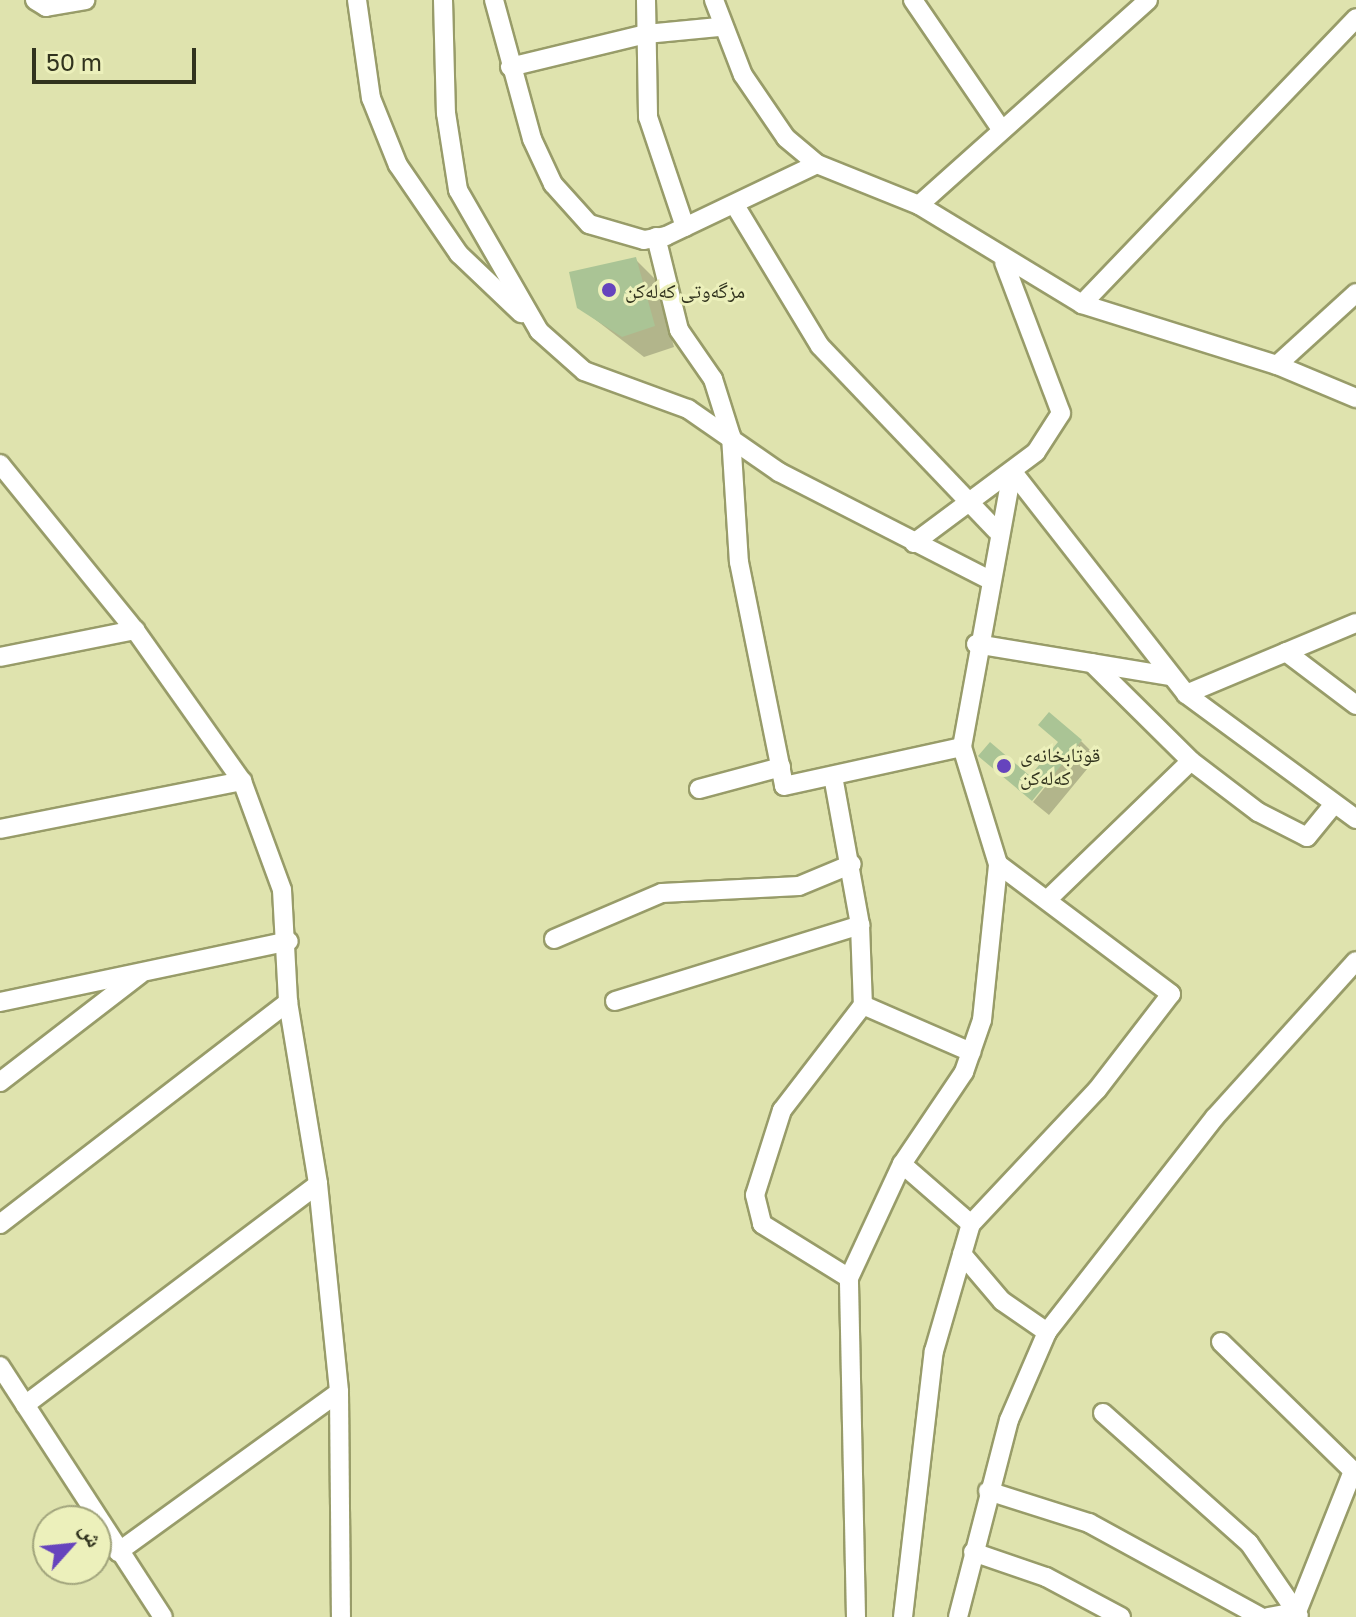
<!DOCTYPE html>
<html>
<head>
<meta charset="utf-8">
<style>
  body { margin:0 }
  #map { position:relative; width:1356px; height:1617px; overflow:hidden; background:#dfe3ae; font-family:"Golos Text","Noto Naskh Arabic",sans-serif }
  div>[style] { position:absolute }
  .shadow>* { inset:0; background:#0003 }
  .building>* { inset:0; background:#aac495 }
  .roads { filter:drop-shadow(2px 0 #989c69) drop-shadow(-2px 0 #989c69) drop-shadow(0 2px #989c69) drop-shadow(0 -2px #989c69) }
  .minor>* { height:18px; margin:-9px; padding:0 9px; transform-origin:9px; border-radius:9px; background:#fff }
  .dots>* { width:22px; height:22px; translate:-50% -50%; box-sizing:border-box; border:4px solid #ecf0bb; border-radius:50% }
  span { translate:-50% -50%; white-space:nowrap; text-align:center; line-height:1.15; -webkit-text-stroke:6px #ecf0bb; paint-order:stroke }
  .poi-label { font-size:20px; color:#31331e }
  .left { translate:0 -50%; text-align:left }
  .north { position:absolute; left:32px; top:1505px; width:80px; height:80px; box-sizing:border-box; background:#ecf0bb; border:2px solid #a1a47c; border-radius:50%; rotate:63deg; font-size:22px; font-weight:700; line-height:32px; text-align:center; color:#31331e }
  .north::after { content:''; display:block; margin:auto; width:28px; height:36px; background:#6644bd; clip-path:polygon(50% 0,100% 100%,50% 72%,0 100%) }
  .scale { position:absolute; left:32px; top:48px; width:164px; height:36px; box-sizing:border-box; border:4px solid #31331e; border-top:0; padding-left:10px; font-size:24px; line-height:28px; white-space:nowrap; color:#31331e; -webkit-text-stroke:6px #ecf0bb; paint-order:stroke }
</style>
</head>
<body>
<div id="map">
  <div class="shadow">
    <div style="clip-path:polygon(635px 259px,656px 280px,674px 347px,644px 357px,579px 307px)"></div>
    <div style="clip-path:polygon(1081px 741px,1097px 757px,1049px 815px,1033px 802px,1046px 786px,1030px 778px)"></div>
  </div>
  <div class="building">
    <div style="clip-path:polygon(636px 257px,655px 326px,622px 337px,577px 308px,569px 272px)"></div>
    <div style="clip-path:polygon(1049px 712px,1082px 740px,1032px 801px,978px 756px,990px 742px,1030px 776px,1058px 742px,1038px 725px)"></div>
  </div>
  <div class="roads">
    <div class="minor">
      <div style="left:35px;top:0;width:13px;rotate:32deg"></div>
      <div style="left:46px;top:7px;width:40px;rotate:-10deg"></div>
      <div style="left:357px;top:0;width:99px;rotate:81.9deg"></div>
      <div style="left:371px;top:98px;width:72px;rotate:68.1deg"></div>
      <div style="left:398px;top:165px;width:108px;rotate:55.6deg"></div>
      <div style="left:459px;top:254px;width:86px;rotate:43.6deg"></div>
      <div style="left:443px;top:0;width:113px;rotate:88.5deg"></div>
      <div style="left:446px;top:113px;width:78px;rotate:81.1deg"></div>
      <div style="left:458px;top:190px;width:163px;rotate:60.1deg"></div>
      <div style="left:539px;top:331px;width:60px;rotate:41.6deg"></div>
      <div style="left:584px;top:371px;width:111px;rotate:20.1deg"></div>
      <div style="left:688px;top:409px;width:111px;rotate:34.7deg"></div>
      <div style="left:779px;top:472px;width:235px;rotate:27.1deg"></div>
      <div style="left:494px;top:0;width:144px;rotate:74.7deg"></div>
      <div style="left:532px;top:139px;width:50px;rotate:65deg"></div>
      <div style="left:553px;top:184px;width:54px;rotate:48deg"></div>
      <div style="left:589px;top:224px;width:57px;rotate:16.2deg"></div>
      <div style="left:644px;top:240px;width:22px;rotate:-10deg"></div>
      <div style="left:666px;top:236px;width:167px;rotate:-25.5deg"></div>
      <div style="left:646px;top:0;width:117px;rotate:89deg"></div>
      <div style="left:648px;top:117px;width:116px;rotate:71.4deg"></div>
      <div style="left:714px;top:0;width:80px;rotate:68.9deg"></div>
      <div style="left:743px;top:75px;width:76px;rotate:55.7deg"></div>
      <div style="left:786px;top:138px;width:40px;rotate:40deg"></div>
      <div style="left:817px;top:164px;width:110px;rotate:21.9deg"></div>
      <div style="left:919px;top:205px;width:191px;rotate:31.3deg"></div>
      <div style="left:1082px;top:304px;width:204px;rotate:17.4deg"></div>
      <div style="left:1277px;top:365px;width:86px;rotate:22.7deg"></div>
      <div style="left:913px;top:0;width:156px;rotate:55.7deg"></div>
      <div style="left:510px;top:67px;width:140px;rotate:-13.6deg"></div>
      <div style="left:646px;top:34px;width:73px;rotate:-5.5deg"></div>
      <div style="left:919px;top:205px;width:307px;rotate:-41.8deg"></div>
      <div style="left:736px;top:207px;width:162px;rotate:58.9deg"></div>
      <div style="left:820px;top:346px;width:255px;rotate:46.3deg"></div>
      <div style="left:656px;top:237px;width:96px;rotate:76.1deg"></div>
      <div style="left:679px;top:330px;width:60px;rotate:55.2deg"></div>
      <div style="left:713px;top:379px;width:60px;rotate:72.5deg"></div>
      <div style="left:731px;top:436px;width:126px;rotate:86.4deg"></div>
      <div style="left:739px;top:562px;width:228px;rotate:78.6deg"></div>
      <div style="left:784px;top:786px;width:182px;rotate:-12.4deg"></div>
      <div style="left:1082px;top:304px;width:396px;rotate:-46.2deg"></div>
      <div style="left:1277px;top:365px;width:107px;rotate:-42.3deg"></div>
      <div style="left:0;top:464px;width:214px;rotate:50.9deg"></div>
      <div style="left:135px;top:630px;width:185px;rotate:54.7deg"></div>
      <div style="left:242px;top:781px;width:116px;rotate:69.8deg"></div>
      <div style="left:282px;top:890px;width:112px;rotate:86.9deg"></div>
      <div style="left:288px;top:1002px;width:184px;rotate:80.6deg"></div>
      <div style="left:318px;top:1184px;width:209px;rotate:84.2deg"></div>
      <div style="left:339px;top:1392px;width:225px;rotate:89.5deg"></div>
      <div style="left:1012px;top:471px;width:283px;rotate:52deg"></div>
      <div style="left:1186px;top:694px;width:211px;rotate:36.3deg"></div>
      <div style="left:914px;top:543px;width:152px;rotate:-36.7deg"></div>
      <div style="left:1036px;top:452px;width:46px;rotate:-57.3deg"></div>
      <div style="left:1061px;top:413px;width:161px;rotate:-110.7deg"></div>
      <div style="left:976px;top:644px;width:197px;rotate:9.4deg"></div>
      <div style="left:1286px;top:652px;width:88px;rotate:37.1deg"></div>
      <div style="left:0;top:657px;width:138px;rotate:-11.3deg"></div>
      <div style="left:1092px;top:663px;width:139px;rotate:44.7deg"></div>
      <div style="left:1191px;top:761px;width:84px;rotate:37.3deg"></div>
      <div style="left:1258px;top:812px;width:55px;rotate:27deg"></div>
      <div style="left:1307px;top:837px;width:43px;rotate:-50.7deg"></div>
      <div style="left:1186px;top:694px;width:184px;rotate:-22.7deg"></div>
      <div style="left:833px;top:776px;width:151px;rotate:79.7deg"></div>
      <div style="left:860px;top:925px;width:80px;rotate:87.9deg"></div>
      <div style="left:863px;top:1005px;width:133px;rotate:127.6deg"></div>
      <div style="left:782px;top:1110px;width:89px;rotate:107.6deg"></div>
      <div style="left:755px;top:1195px;width:30px;rotate:76deg"></div>
      <div style="left:762px;top:1224px;width:102px;rotate:31.8deg"></div>
      <div style="left:699px;top:789px;width:85px;rotate:-15deg"></div>
      <div style="left:0;top:829px;width:247px;rotate:-11.2deg"></div>
      <div style="left:1047px;top:900px;width:200px;rotate:-44deg"></div>
      <div style="left:554px;top:939px;width:117px;rotate:-23.1deg"></div>
      <div style="left:662px;top:893px;width:137px;rotate:-2.9deg"></div>
      <div style="left:799px;top:886px;width:57px;rotate:-22.5deg"></div>
      <div style="left:615px;top:1001px;width:257px;rotate:-17.2deg"></div>
      <div style="left:0;top:1002px;width:295px;rotate:-11.9deg"></div>
      <div style="left:863px;top:1005px;width:118px;rotate:23.5deg"></div>
      <div style="left:0;top:1082px;width:177px;rotate:-37.6deg"></div>
      <div style="left:902px;top:1164px;width:91px;rotate:41deg"></div>
      <div style="left:0;top:1224px;width:364px;rotate:-37.6deg"></div>
      <div style="left:962px;top:1254px;width:62px;rotate:49.6deg"></div>
      <div style="left:1002px;top:1301px;width:55px;rotate:34.6deg"></div>
      <div style="left:1221px;top:1342px;width:185px;rotate:44.3deg"></div>
      <div style="left:1353px;top:1471px;width:152px;rotate:111.7deg"></div>
      <div style="left:0;top:1366px;width:299px;rotate:57deg"></div>
      <div style="left:25px;top:1405px;width:367px;rotate:-37deg"></div>
      <div style="left:1103px;top:1413px;width:195px;rotate:41.7deg"></div>
      <div style="left:1249px;top:1543px;width:88px;rotate:55.6deg"></div>
      <div style="left:988px;top:1491px;width:106px;rotate:17.6deg"></div>
      <div style="left:1089px;top:1523px;width:196px;rotate:28.7deg"></div>
      <div style="left:118px;top:1552px;width:273px;rotate:-35.9deg"></div>
      <div style="left:973px;top:1552px;width:77px;rotate:18.9deg"></div>
      <div style="left:1046px;top:1577px;width:85px;rotate:28.1deg"></div>
      <div style="left:856px;top:1617px;width:339px;rotate:-91.2deg"></div>
      <div style="left:849px;top:1278px;width:126px;rotate:-65.1deg"></div>
      <div style="left:902px;top:1164px;width:111px;rotate:-56deg"></div>
      <div style="left:964px;top:1072px;width:55px;rotate:-70.9deg"></div>
      <div style="left:982px;top:1020px;width:157px;rotate:-84.1deg"></div>
      <div style="left:998px;top:864px;width:122px;rotate:-107.1deg"></div>
      <div style="left:962px;top:747px;width:280px;rotate:-79.7deg"></div>
      <div style="left:903px;top:1617px;width:268px;rotate:-83.4deg"></div>
      <div style="left:934px;top:1351px;width:132px;rotate:-73.8deg"></div>
      <div style="left:971px;top:1224px;width:184px;rotate:-46.8deg"></div>
      <div style="left:1097px;top:1090px;width:121px;rotate:-52.4deg"></div>
      <div style="left:1171px;top:994px;width:216px;rotate:-143.1deg"></div>
      <div style="left:958px;top:1617px;width:203px;rotate:-75.5deg"></div>
      <div style="left:1009px;top:1420px;width:96px;rotate:-66.6deg"></div>
      <div style="left:1047px;top:1332px;width:273px;rotate:-52deg"></div>
      <div style="left:1215px;top:1117px;width:210px;rotate:-47.9deg"></div>
      <div style="left:1268px;top:1617px;width:29px;rotate:-10deg"></div>
    </div>
  </div>
  <div class="dots">
    <div style="left:609px;top:290px;background:#6644bd"></div>
    <div style="left:1004px;top:766px;background:#6644bd"></div>
  </div>
  <div class="poi-label">
    <span class="left" style="left:625px;top:290px">مزگەوتی کەلەکن</span>
    <span class="left" style="left:1020px;top:766px">قوتابخانەی<br>کەلەکن</span>
  </div>
  <div class="north">ش</div>
  <div class="scale">50 m</div>
</div>
</body>
</html>
